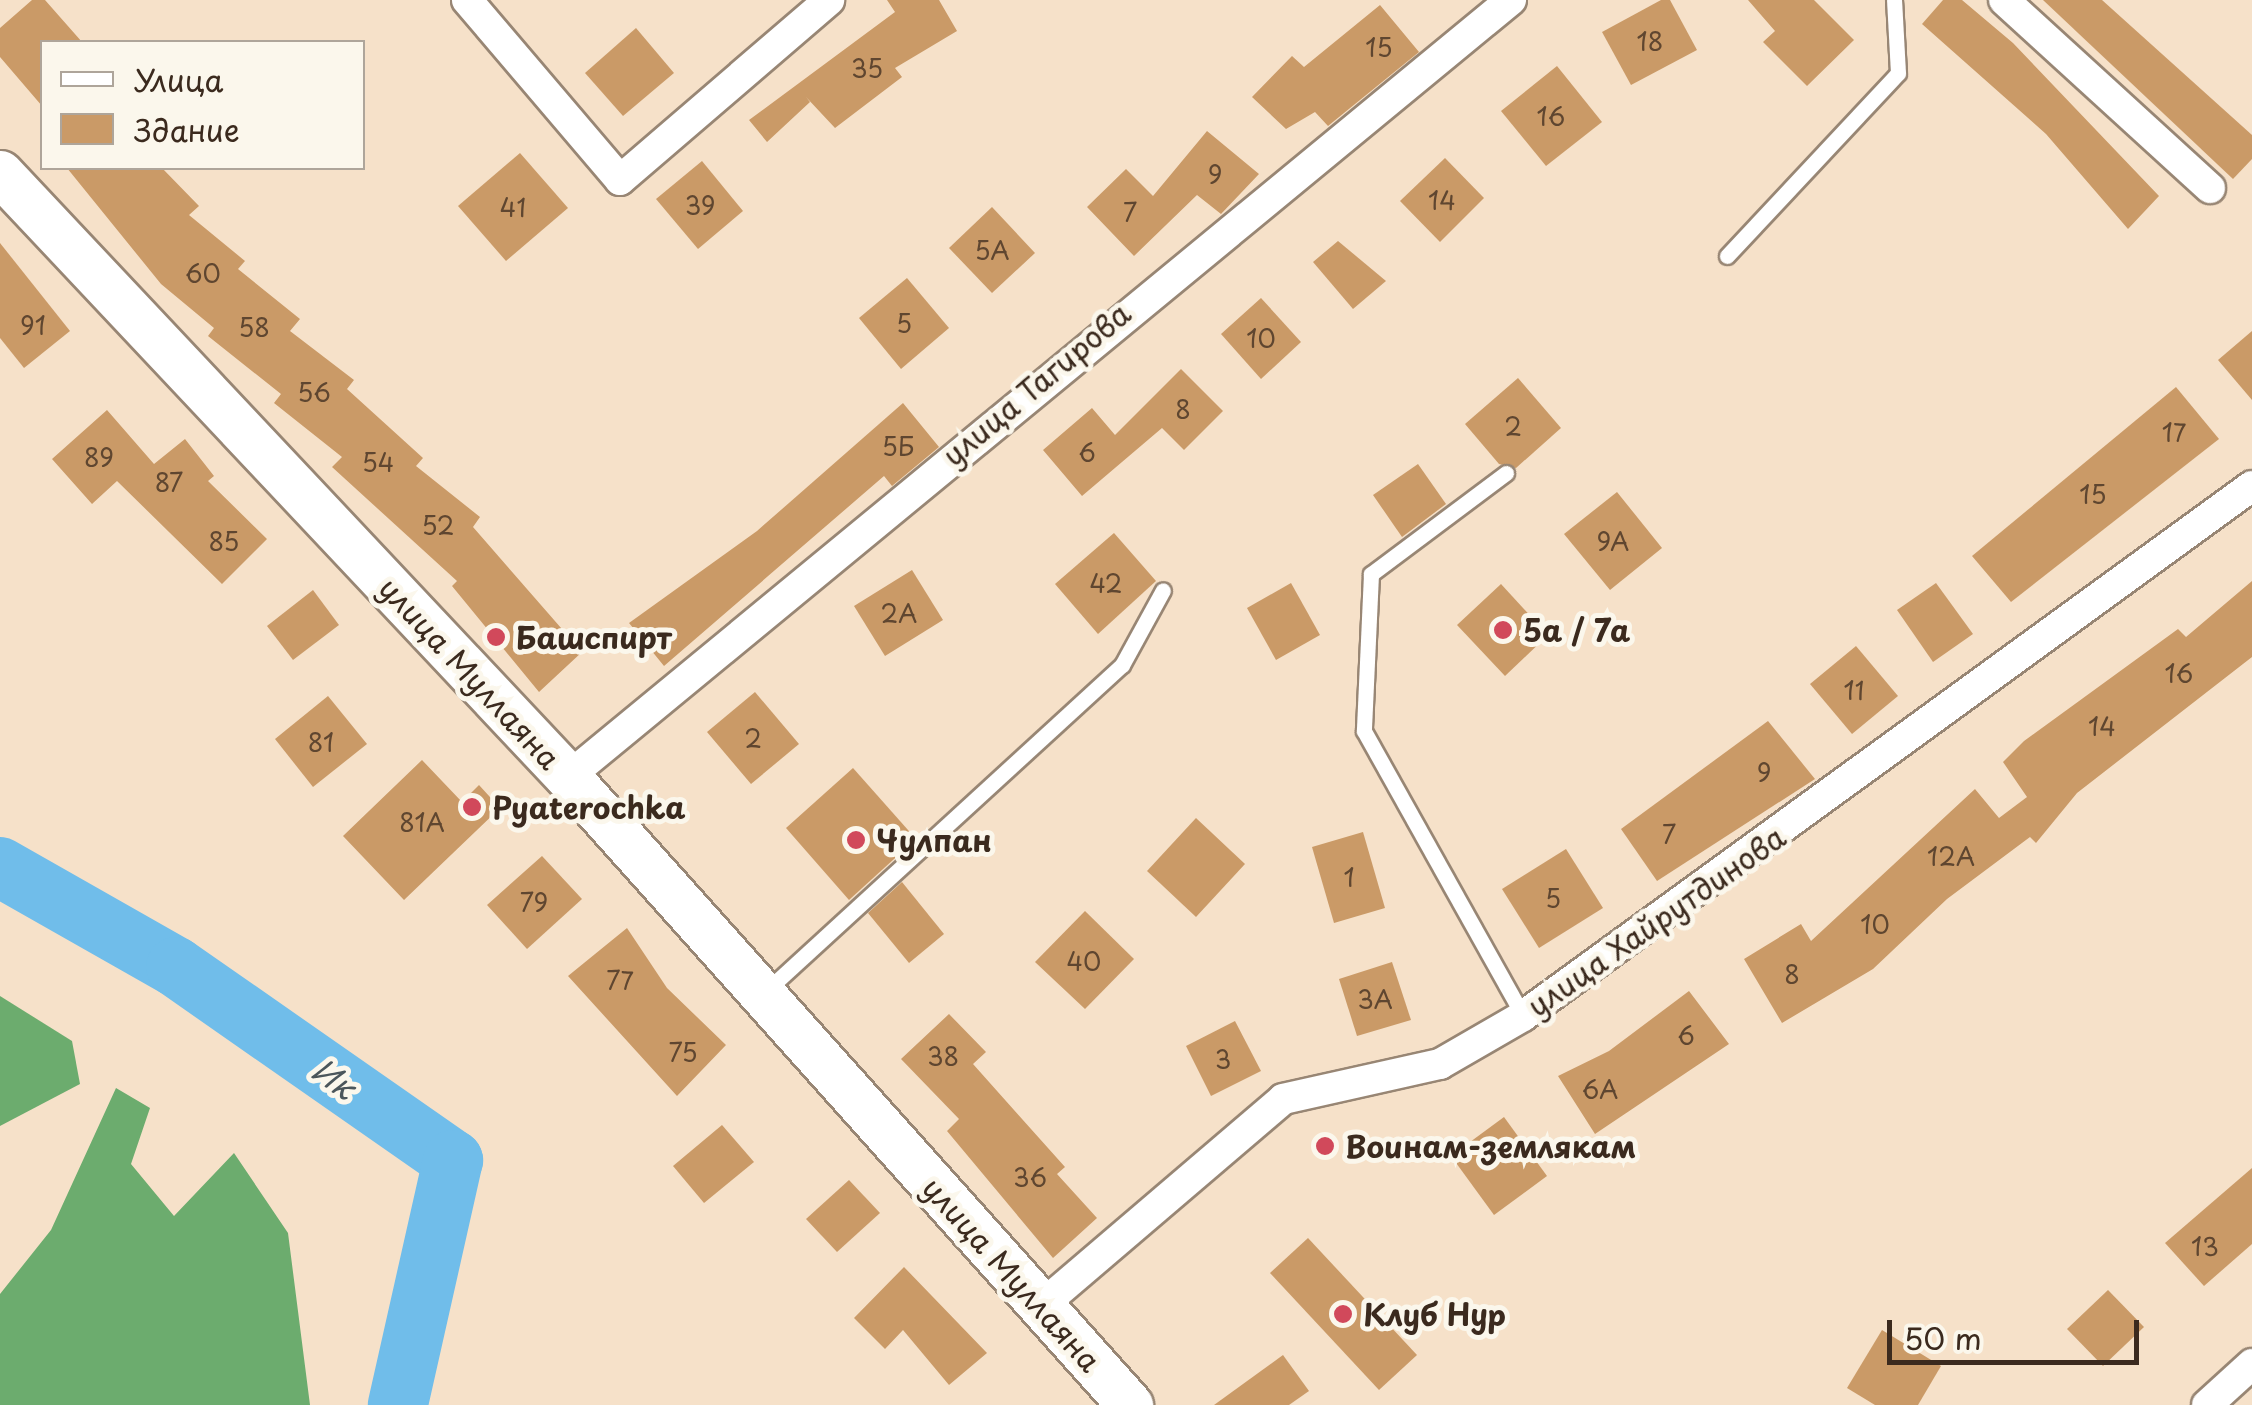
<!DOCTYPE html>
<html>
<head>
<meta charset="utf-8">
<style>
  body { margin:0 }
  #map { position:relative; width:2252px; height:1405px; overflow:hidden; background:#f6e1c9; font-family:"Playpen Sans",sans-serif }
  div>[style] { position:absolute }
  .forest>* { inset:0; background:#6cac6e }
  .river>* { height:60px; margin:-30px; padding:0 30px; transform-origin:30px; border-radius:30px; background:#70bdea }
  .building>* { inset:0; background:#ca9a67 }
  .roads { filter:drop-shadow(2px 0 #988674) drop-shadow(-2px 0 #988674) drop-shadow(0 2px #988674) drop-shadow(0 -2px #988674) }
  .service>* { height:15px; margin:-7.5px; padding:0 7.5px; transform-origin:7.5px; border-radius:7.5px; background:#fff }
  .minor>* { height:30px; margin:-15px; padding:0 15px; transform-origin:15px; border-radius:15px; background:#fff }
  .secondary>* { height:45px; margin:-22.5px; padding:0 22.5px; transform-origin:22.5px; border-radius:22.5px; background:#fff }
  .dots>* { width:28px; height:28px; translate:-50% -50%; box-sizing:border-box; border:5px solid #fbf7ec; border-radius:50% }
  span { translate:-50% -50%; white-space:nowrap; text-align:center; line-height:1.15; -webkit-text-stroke:10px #fbf7ec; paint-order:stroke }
  .number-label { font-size:25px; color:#5f4630 }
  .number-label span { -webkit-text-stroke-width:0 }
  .street-label { font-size:30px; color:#3b2a1e }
  .poi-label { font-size:30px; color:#3b2a1e; font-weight:700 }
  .left { translate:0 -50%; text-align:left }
  .water-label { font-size:32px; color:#4b565b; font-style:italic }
  .legend { position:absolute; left:40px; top:40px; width:325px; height:130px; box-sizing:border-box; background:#fbf7ec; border:2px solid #aea59a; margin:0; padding:12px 18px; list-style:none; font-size:30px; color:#3b2a1e }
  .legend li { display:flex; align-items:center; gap:20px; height:50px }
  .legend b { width:50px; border:2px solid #aea59a }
  .scale { position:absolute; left:1887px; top:1320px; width:252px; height:45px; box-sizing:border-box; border:5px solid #3b2a1e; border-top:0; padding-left:12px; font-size:30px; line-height:35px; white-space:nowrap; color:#3b2a1e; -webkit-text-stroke:8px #fbf7ec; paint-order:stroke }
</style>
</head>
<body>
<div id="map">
  <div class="forest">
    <div style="clip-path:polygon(0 996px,72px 1041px,80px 1084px,0 1126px)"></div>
    <div style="clip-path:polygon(116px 1088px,150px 1108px,131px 1164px,174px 1216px,234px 1153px,288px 1233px,310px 1405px,0 1405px,0 1294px,51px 1230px)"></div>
  </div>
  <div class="river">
    <div style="left:0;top:867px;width:202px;rotate:29.6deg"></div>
    <div style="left:176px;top:967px;width:338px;rotate:34.9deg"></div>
    <div style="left:453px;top:1160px;width:251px;rotate:102.7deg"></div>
  </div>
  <div class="building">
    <div style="clip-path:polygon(32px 0,45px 0,82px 42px,42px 42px,42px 106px,0 57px,0 28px)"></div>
    <div style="clip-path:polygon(887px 0,939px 0,957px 31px,895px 68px,902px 77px,835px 128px,806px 97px,810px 102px,767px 142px,749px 120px,895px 12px)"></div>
    <div style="clip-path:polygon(1661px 0,1670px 0,1697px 50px,1631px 85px,1602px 32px)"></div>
    <div style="clip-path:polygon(1748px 0,1814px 0,1854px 40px,1807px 86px,1763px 42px,1775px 31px)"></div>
    <div style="clip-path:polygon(1943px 0,1962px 0,2013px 43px,2159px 196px,2128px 229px,2046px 134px,1922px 24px)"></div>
    <div style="clip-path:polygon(2043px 0,2102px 0,2252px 135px,2252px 159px,2233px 179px)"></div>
    <div style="clip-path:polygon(1380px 5px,1419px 52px,1328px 126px,1315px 112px,1286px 129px,1252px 97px,1292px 56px,1304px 67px)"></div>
    <div style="clip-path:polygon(636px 28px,674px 73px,623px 116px,585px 73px)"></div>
    <div style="clip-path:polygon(1557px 66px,1602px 122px,1546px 166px,1501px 111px)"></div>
    <div style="clip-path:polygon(1207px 131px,1259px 174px,1221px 214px,1197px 195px,1134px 256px,1087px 207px,1126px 169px,1153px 196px)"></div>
    <div style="clip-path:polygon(520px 153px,568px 208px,506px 261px,458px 206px)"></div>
    <div style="clip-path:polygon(1445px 158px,1484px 198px,1440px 242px,1400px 201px)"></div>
    <div style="clip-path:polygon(702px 161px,743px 211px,698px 249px,656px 199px)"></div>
    <div style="clip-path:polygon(67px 168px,162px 168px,199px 206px,189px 215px,245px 261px,238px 269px,300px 319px,290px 331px,354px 380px,347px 389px,423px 458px,416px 466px,480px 517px,473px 527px,582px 652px,539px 692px,452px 586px,457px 581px,332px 467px,342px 457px,274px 403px,281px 394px,208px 336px,214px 328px,161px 284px)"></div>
    <div style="clip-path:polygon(992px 207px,1035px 253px,992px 293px,949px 248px)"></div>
    <div style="clip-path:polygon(1338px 241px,1386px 281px,1353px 309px,1313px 262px)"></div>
    <div style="clip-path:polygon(0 243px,70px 331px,24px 368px,0 338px)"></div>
    <div style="clip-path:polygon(907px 278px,949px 328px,901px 369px,859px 318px)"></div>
    <div style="clip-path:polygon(1261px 298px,1301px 342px,1261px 379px,1221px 334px)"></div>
    <div style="clip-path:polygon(2252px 331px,2252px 400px,2218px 360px)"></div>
    <div style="clip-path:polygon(1181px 369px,1223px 411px,1184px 450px,1162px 428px,1082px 496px,1043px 450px,1092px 408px,1115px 435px)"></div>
    <div style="clip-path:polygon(1518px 378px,1561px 428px,1516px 468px,1499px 464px,1465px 424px)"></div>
    <div style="clip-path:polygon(2176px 387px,2219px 439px,2011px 602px,1972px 556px)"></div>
    <div style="clip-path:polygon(903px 403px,939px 447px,892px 486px,884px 476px,664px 666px,629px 623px,757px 531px)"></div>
    <div style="clip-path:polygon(107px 410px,154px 464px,185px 439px,214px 476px,208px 481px,267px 539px,222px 584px,117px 481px,92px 504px,52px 459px)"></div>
    <div style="clip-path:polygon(1418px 464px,1446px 504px,1402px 537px,1373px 495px)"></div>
    <div style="clip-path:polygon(1617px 492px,1662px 548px,1610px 590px,1564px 534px)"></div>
    <div style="clip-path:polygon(1114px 533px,1156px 581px,1098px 634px,1055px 584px)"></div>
    <div style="clip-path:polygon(912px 570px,943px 620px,885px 656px,854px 606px)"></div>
    <div style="clip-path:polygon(2252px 581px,2252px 657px,2077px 793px,2036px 843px,2030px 837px,1947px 899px,1873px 969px,1782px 1023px,1744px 959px,1801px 924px,1811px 941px,1975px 789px,1999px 818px,2027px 797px,2003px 762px,2024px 741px,2178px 629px,2186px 637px)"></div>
    <div style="clip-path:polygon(1291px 583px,1320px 635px,1276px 660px,1247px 608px)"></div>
    <div style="clip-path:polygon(1936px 583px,1973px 634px,1933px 662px,1897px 610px)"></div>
    <div style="clip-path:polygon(1501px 584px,1548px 635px,1505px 676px,1457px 625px)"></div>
    <div style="clip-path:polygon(313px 590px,339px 625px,293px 660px,267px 626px)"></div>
    <div style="clip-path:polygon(1856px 646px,1898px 696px,1852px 734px,1810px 684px)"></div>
    <div style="clip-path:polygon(755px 692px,799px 744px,751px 784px,707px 732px)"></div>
    <div style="clip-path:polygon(328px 696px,367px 744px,313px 787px,275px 739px)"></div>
    <div style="clip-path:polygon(1768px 721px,1815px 779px,1657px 881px,1621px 829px)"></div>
    <div style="clip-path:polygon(422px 760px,462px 802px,479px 785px,500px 808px,404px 900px,343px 836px)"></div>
    <div style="clip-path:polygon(853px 768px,916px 839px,849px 900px,786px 828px)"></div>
    <div style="clip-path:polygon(1196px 818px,1245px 864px,1196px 917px,1147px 871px)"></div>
    <div style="clip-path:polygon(1363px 832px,1385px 908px,1334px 923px,1312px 847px)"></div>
    <div style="clip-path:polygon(1566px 849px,1603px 908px,1539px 948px,1502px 889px)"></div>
    <div style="clip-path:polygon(542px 856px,582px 899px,527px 949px,487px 905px)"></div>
    <div style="clip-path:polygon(902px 882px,944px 934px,909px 963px,868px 913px)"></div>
    <div style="clip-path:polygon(1085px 911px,1134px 959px,1085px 1009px,1035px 962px)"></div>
    <div style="clip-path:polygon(627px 928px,667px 988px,726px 1045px,677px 1096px,568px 976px)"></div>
    <div style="clip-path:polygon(1392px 962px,1411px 1020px,1357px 1036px,1339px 979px)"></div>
    <div style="clip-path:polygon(1689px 991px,1729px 1044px,1595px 1134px,1558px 1076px,1609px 1051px)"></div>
    <div style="clip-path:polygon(949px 1014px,986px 1052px,973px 1064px,1065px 1167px,1057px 1174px,1097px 1218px,1053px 1258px,947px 1131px,959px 1119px,901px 1059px)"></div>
    <div style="clip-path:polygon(1235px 1021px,1261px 1071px,1211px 1096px,1186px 1046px)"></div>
    <div style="clip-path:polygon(1504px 1117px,1547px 1176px,1494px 1215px,1451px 1156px)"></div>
    <div style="clip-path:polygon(722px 1125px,754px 1162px,704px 1203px,673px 1166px)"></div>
    <div style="clip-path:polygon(2252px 1168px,2252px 1244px,2204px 1286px,2165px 1243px)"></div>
    <div style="clip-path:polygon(849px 1180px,880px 1213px,837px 1252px,806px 1219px)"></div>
    <div style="clip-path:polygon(1308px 1238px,1417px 1355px,1379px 1390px,1270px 1273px)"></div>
    <div style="clip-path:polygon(904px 1267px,987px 1353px,949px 1385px,903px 1330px,885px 1349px,854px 1318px)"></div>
    <div style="clip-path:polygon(2108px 1290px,2144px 1327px,2103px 1366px,2067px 1329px)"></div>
    <div style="clip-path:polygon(1882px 1330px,1941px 1366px,1918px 1405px,1875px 1405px,1847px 1388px)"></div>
    <div style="clip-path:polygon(1283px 1355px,1309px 1391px,1289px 1405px,1214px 1405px)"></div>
  </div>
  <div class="roads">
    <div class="service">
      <div style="left:1727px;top:256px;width:250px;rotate:-46.9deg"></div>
      <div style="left:1898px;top:73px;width:73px;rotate:-93.1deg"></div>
      <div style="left:1506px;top:473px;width:169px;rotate:143.2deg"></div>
      <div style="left:1371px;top:574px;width:157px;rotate:92.6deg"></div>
      <div style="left:1364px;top:731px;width:326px;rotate:60.8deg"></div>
      <div style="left:765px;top:992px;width:484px;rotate:-42.5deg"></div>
      <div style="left:1122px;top:665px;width:85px;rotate:-61.3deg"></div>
    </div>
    <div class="minor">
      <div style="left:467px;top:0;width:236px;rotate:49.6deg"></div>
      <div style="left:620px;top:180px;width:276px;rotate:-40.7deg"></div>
      <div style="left:2004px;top:0;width:279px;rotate:42.4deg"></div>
      <div style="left:568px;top:777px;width:1222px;rotate:-39.49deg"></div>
      <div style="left:1041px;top:1306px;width:318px;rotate:-40.5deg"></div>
      <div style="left:1283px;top:1099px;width:161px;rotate:-12.6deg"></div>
      <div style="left:1440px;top:1064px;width:96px;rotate:-30deg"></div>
      <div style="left:1523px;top:1016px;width:901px;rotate:-36.02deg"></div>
      <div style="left:2207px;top:1405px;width:61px;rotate:-42.3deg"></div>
    </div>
    <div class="secondary">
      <div style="left:0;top:173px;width:829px;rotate:46.76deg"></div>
      <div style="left:568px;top:777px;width:843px;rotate:48.17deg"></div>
    </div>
  </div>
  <div class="dots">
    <div style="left:1503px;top:630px;background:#d1495b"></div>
    <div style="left:496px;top:637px;background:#d1495b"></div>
    <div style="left:472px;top:807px;background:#d1495b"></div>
    <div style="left:856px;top:840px;background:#d1495b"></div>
    <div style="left:1325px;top:1146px;background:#d1495b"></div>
    <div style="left:1343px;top:1314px;background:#d1495b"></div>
  </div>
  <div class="number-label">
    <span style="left:1650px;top:41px">18</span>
    <span style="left:1379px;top:47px">15</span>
    <span style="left:867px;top:68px">35</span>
    <span style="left:1551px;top:116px">16</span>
    <span style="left:1215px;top:174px">9</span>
    <span style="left:1442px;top:200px">14</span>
    <span style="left:700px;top:205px">39</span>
    <span style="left:513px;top:207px">41</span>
    <span style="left:1130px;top:212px">7</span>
    <span style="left:992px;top:250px">5А</span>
    <span style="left:203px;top:273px">60</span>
    <span style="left:904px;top:323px">5</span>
    <span style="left:33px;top:325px">91</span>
    <span style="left:254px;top:327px">58</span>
    <span style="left:1261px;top:338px">10</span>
    <span style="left:314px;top:392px">56</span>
    <span style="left:1183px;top:409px">8</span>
    <span style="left:1513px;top:426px">2</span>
    <span style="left:2174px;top:432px">17</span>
    <span style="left:898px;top:446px">5Б</span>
    <span style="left:1087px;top:452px">6</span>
    <span style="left:99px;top:457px">89</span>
    <span style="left:378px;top:462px">54</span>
    <span style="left:169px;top:482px">87</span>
    <span style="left:2093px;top:494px">15</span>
    <span style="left:438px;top:525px">52</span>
    <span style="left:224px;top:541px">85</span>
    <span style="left:1613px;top:541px">9А</span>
    <span style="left:1106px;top:583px">42</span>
    <span style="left:899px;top:613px">2А</span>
    <span style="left:2179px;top:673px">16</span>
    <span style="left:1854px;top:690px">11</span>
    <span style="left:2102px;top:726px">14</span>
    <span style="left:753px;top:738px">2</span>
    <span style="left:321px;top:742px">81</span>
    <span style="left:1764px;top:772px">9</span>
    <span style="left:422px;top:822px">81А</span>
    <span style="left:1669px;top:834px">7</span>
    <span style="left:1951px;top:856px">12А</span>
    <span style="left:1349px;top:877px">1</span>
    <span style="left:1553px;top:898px">5</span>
    <span style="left:534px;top:902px">79</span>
    <span style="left:1875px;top:924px">10</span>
    <span style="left:1084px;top:961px">40</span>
    <span style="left:1792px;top:974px">8</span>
    <span style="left:620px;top:980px">77</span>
    <span style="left:1375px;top:999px">3А</span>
    <span style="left:1686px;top:1035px">6</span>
    <span style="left:683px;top:1052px">75</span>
    <span style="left:943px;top:1056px">38</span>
    <span style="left:1223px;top:1059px">3</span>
    <span style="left:1600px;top:1089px">6А</span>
    <span style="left:1030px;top:1177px">36</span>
    <span style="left:2205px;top:1246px">13</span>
  </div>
  <div class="street-label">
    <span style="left:1036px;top:384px;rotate:-40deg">улица Тагирова</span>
    <span style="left:470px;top:673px;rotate:47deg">улица Муллаяна</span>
    <span style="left:1656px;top:921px;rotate:-35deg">улица Хайрутдинова</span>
    <span style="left:1012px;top:1274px;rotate:48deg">улица Муллаяна</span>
  </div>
  <div class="poi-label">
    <span class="left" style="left:1523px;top:630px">5а / 7а</span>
    <span class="left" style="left:516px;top:637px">Башспирт</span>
    <span class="left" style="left:492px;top:807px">Pyaterochka</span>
    <span class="left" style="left:876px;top:840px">Чулпан</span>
    <span class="left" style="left:1345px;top:1146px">Воинам-землякам</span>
    <span class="left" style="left:1363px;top:1314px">Клуб Нур</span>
  </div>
  <div class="water-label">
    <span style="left:334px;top:1078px;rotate:35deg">Ик</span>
  </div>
  <ul class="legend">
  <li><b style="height:12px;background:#fff"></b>Улица</li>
  <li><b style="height:28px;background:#ca9a67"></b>Здание</li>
  </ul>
  <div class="scale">50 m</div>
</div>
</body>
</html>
